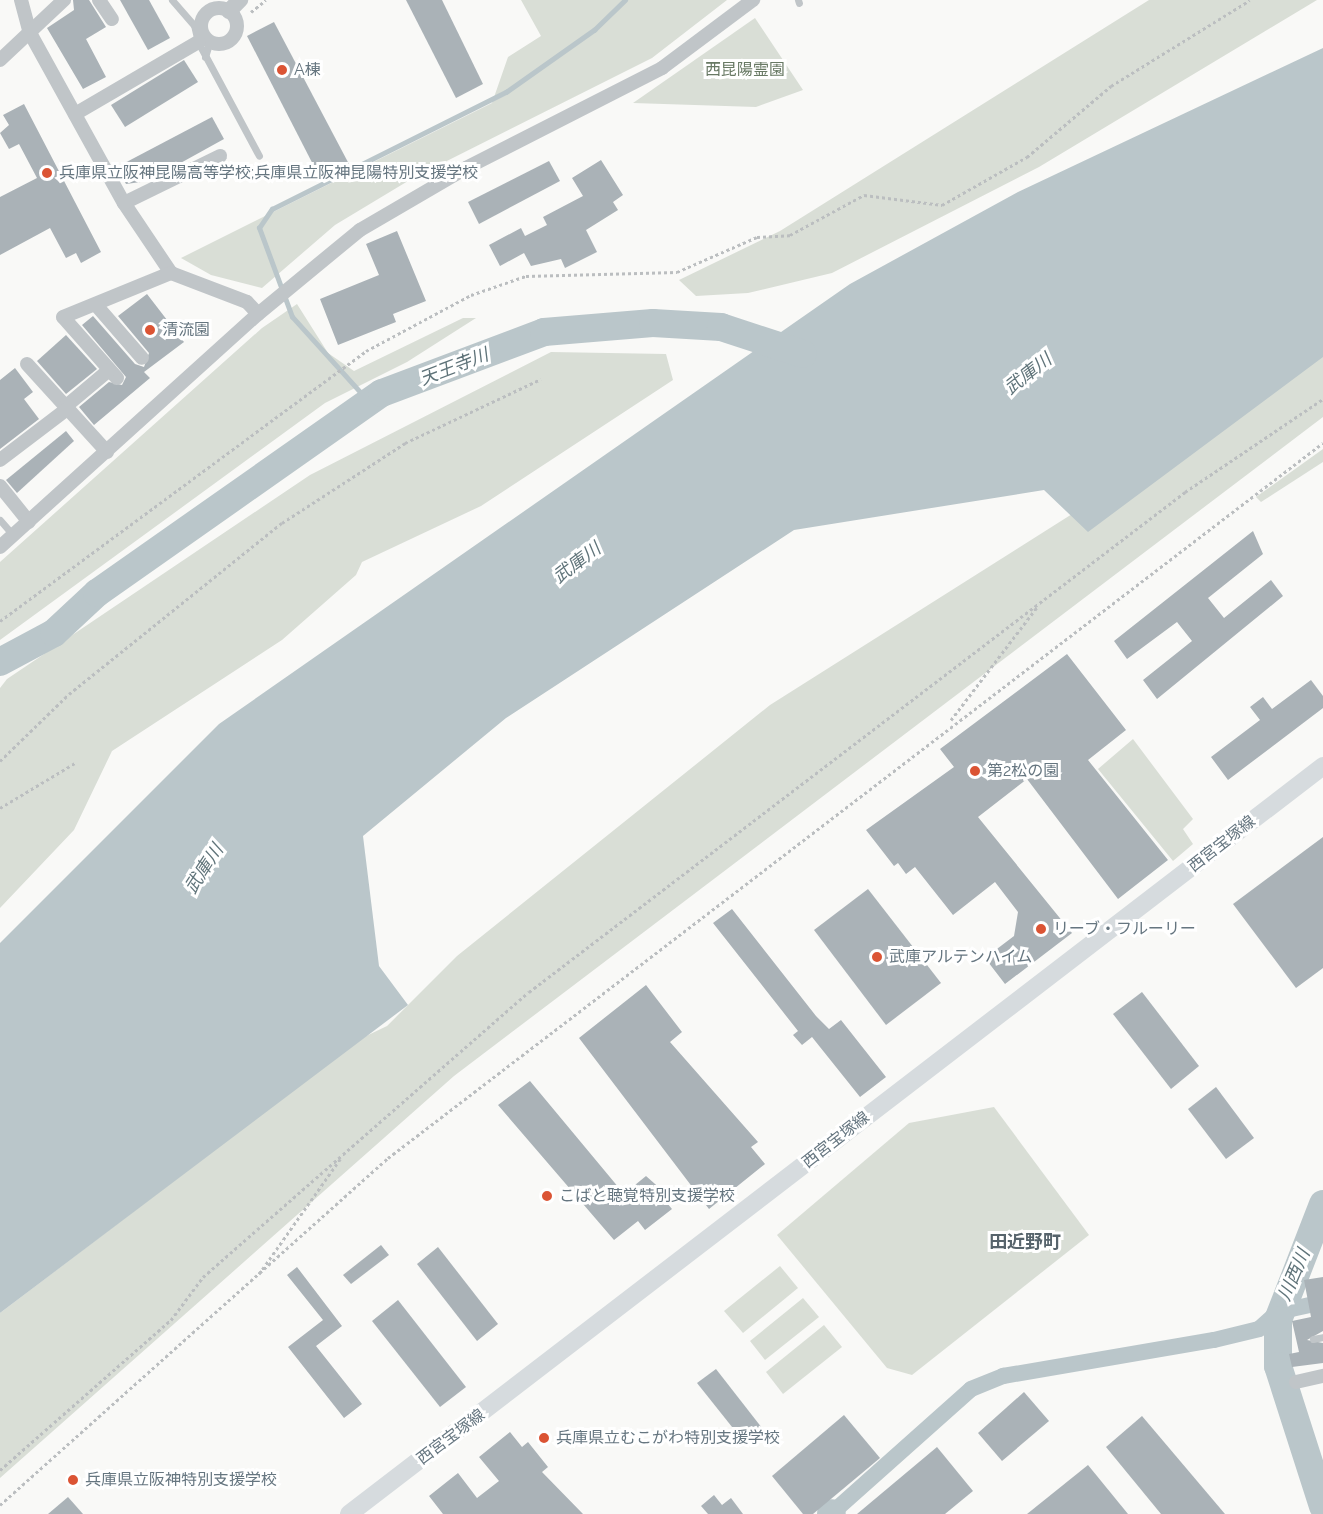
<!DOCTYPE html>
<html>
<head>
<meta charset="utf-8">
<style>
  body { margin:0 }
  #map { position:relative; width:1323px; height:1514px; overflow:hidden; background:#f9f9f7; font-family:Raleway,"Noto Sans JP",sans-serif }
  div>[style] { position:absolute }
  .green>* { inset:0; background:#d9ded6 }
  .water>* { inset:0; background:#bac6ca }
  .stream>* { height:4.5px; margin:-2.25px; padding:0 2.25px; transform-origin:2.25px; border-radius:2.25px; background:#bac6ca }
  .canal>* { height:16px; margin:-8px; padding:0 8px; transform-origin:8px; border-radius:8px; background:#bac6ca }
  .river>* { height:28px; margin:-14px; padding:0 14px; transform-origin:14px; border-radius:14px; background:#bac6ca }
  .building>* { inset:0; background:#aab2b7 }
  .path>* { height:3px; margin-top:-1.5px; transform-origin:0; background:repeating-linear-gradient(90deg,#bbbec0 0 3px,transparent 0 6px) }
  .service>* { height:7px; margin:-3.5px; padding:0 3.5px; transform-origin:3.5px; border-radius:3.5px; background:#c0c5c8 }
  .minor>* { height:14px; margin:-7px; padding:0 7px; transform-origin:7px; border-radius:7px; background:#c0c5c8 }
  .minor>.ring { margin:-7px; padding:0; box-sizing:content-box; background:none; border:14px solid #c0c5c8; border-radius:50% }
  .tertiary>* { height:16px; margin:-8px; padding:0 8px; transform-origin:8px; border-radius:8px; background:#c0c5c8 }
  .secondary>* { height:18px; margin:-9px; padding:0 9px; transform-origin:9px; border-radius:9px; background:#d6dbde }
  .dots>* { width:16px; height:16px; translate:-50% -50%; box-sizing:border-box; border:3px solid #fff; border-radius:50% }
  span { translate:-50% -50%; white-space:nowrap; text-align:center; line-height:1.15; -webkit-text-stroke:6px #fff; paint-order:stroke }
  .poi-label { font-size:16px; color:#667680 }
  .left { translate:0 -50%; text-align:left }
  .park-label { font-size:16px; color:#687964 }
  .street-label { font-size:16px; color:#667680 }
  .water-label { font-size:18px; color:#60747a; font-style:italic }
  .neighbourhood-label { font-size:18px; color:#57646c; font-weight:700 }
</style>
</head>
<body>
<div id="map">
  <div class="green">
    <div style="clip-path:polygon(521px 0,727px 0,652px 58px,413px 178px,335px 225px,262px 288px,211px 275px,181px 258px,492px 103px,508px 57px,541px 36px)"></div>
    <div style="clip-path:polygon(1149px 0,1317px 0,1039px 167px,832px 273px,748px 293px,696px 296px,679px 280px,780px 231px)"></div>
    <div style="clip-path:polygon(755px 18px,803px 90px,756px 107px,633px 103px)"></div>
    <div style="clip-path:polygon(297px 304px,328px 353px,354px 371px,463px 318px,476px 318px,407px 362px,325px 403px,0 640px,0 562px,262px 328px)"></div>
    <div style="clip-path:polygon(1323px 330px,1323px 417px,454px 1076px,0 1478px,0 1313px,362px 1038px,387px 1026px,457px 956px,770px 705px,1080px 509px)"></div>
    <div style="clip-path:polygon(551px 352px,666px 354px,673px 380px,481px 506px,362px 562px,356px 575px,282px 640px,112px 751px,74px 830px,0 908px,0 688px,7px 679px,310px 475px)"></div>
    <div style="clip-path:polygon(1323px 449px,1323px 462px,1261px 502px,1256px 497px)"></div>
    <div style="clip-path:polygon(1133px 739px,1193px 819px,1183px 829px,1193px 844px,1173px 861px,1098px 769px)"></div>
    <div style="clip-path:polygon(994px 1107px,1089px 1235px,912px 1375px,887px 1368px,777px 1235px,909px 1123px)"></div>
    <div style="clip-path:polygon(780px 1266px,798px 1288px,743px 1333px,724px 1311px)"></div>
    <div style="clip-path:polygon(803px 1298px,819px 1317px,765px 1360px,750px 1341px)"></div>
    <div style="clip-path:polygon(824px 1325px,842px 1347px,783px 1394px,766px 1372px)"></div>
  </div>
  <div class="water">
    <div style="clip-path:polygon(1323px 48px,1323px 357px,1088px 532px,1044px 490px,794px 530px,506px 718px,363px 836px,379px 966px,408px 1005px,0 1313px,0 943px,219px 724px,850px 284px,1018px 192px)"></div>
  </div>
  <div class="stream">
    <div style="left:368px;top:401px;width:113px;rotate:-132.1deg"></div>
    <div style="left:292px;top:317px;width:95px;rotate:-110.3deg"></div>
    <div style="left:259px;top:228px;width:23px;rotate:-56deg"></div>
    <div style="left:272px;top:209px;width:262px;rotate:-26.6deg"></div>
    <div style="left:506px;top:92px;width:108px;rotate:-35.2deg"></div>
    <div style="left:594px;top:30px;width:43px;rotate:-44.1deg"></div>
  </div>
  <div class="canal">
    <div style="left:832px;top:1513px;width:186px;rotate:-41.7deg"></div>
    <div style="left:971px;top:1389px;width:35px;rotate:-22deg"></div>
    <div style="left:1003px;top:1376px;width:214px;rotate:-9.7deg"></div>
    <div style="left:1214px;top:1340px;width:46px;rotate:-13.7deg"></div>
    <div style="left:1259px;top:1329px;width:25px;rotate:-42deg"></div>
    <div style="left:1278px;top:1312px;width:46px;rotate:-12.5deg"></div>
  </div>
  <div class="river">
    <div style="left:0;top:662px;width:61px;rotate:-28.2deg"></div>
    <div style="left:54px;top:633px;width:59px;rotate:-42.9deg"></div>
    <div style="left:97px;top:593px;width:348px;rotate:-35.1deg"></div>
    <div style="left:382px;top:393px;width:173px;rotate:-20.6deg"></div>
    <div style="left:544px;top:332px;width:109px;rotate:-4.7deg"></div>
    <div style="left:653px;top:323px;width:68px;rotate:3.4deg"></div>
    <div style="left:721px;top:327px;width:86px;rotate:18.2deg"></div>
    <div style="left:1323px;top:1204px;width:124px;rotate:111.2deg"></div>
    <div style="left:1278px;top:1320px;width:46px;rotate:90deg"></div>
    <div style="left:1278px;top:1366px;width:147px;rotate:72.2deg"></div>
    <div style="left:831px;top:1514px;width:1px;rotate:-45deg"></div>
  </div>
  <div class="building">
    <div style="clip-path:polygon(73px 0,89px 0,106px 27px,86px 39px,106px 77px,83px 89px,47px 28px,74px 10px)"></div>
    <div style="clip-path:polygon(120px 0,149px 0,170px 38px,148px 50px)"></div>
    <div style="clip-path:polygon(406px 0,442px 0,483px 84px,456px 98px)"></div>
    <div style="clip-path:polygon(274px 22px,350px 166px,321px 180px,247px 36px)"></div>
    <div style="clip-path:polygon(184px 60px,198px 82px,125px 127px,111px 105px)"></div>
    <div style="clip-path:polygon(24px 104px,101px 252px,81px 263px,76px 253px,66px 258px,50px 228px,0 255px,0 197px,37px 178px,19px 144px,9px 149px,0 133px,9px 125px,3px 115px)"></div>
    <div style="clip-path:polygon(212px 117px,224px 139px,148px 181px,126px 184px,117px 167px)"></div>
    <div style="clip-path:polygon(601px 160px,623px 195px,613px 202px,618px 210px,586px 230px,597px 252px,565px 268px,561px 259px,531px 266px,524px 253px,500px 266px,489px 245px,521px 228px,525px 236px,547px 225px,543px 217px,583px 196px,572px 178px)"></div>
    <div style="clip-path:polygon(549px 161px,560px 181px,479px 224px,468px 202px)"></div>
    <div style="clip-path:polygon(397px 231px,426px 301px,393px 314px,396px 322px,338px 345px,320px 299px,379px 275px,366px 244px)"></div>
    <div style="clip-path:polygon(147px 294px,184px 342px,144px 372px,150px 378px,94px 425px,79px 407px,109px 382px,122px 385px,126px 377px,82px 325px,93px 316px,135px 364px,144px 367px,149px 353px,118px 316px)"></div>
    <div style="clip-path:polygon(66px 335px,97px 369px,66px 394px,37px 361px)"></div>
    <div style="clip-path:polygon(15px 368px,33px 392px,24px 399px,39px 419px,0 449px,0 380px)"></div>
    <div style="clip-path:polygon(66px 431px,74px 441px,17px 493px,6px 480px)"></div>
    <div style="clip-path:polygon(1253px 531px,1263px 554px,1208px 598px,1224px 618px,1271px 580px,1283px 596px,1157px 699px,1143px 680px,1192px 641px,1177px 622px,1127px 659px,1114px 641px)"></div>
    <div style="clip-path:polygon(1067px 654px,1126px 730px,1088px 760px,1168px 860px,1118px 899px,1027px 779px,978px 817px,1072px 933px,1005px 984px,985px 958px,1014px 936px,1018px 912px,995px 882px,953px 915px,915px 867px,906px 874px,898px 863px,894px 866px,866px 830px,954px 767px,940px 749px)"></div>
    <div style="clip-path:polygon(1311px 680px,1323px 696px,1323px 708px,1228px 780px,1211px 757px,1260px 720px,1250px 707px,1263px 697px,1272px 709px)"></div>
    <div style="clip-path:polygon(1323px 837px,1323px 968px,1296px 988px,1233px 904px)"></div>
    <div style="clip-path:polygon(868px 889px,941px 983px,886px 1025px,814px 930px)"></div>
    <div style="clip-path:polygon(732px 909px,816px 1016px,829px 1029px,841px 1020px,886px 1077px,860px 1097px,812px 1037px,802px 1045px,793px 1035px,798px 1031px,713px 923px)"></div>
    <div style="clip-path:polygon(646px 985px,682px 1032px,670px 1042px,758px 1142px,751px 1147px,765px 1164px,709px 1209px,579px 1038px)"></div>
    <div style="clip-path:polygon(1142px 992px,1199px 1066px,1171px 1089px,1113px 1014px)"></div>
    <div style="clip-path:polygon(530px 1081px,624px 1194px,646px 1176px,672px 1199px,667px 1203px,672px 1209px,645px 1230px,638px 1221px,614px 1240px,498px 1105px)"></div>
    <div style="clip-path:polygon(1216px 1087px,1254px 1138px,1226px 1159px,1188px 1109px)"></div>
    <div style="clip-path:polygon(381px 1245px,389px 1255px,351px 1284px,343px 1275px)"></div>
    <div style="clip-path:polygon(438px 1247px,498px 1324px,477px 1341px,417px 1264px)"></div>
    <div style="clip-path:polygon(297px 1267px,342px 1326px,316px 1346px,362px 1404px,344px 1418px,288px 1347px,323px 1320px,287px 1275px)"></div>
    <div style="clip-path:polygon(1323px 1277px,1323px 1331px,1307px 1340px,1323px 1343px,1323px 1363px,1292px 1367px,1289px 1354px,1299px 1352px,1292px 1321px,1311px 1317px,1304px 1280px)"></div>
    <div style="clip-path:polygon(398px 1300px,466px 1387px,440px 1407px,372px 1321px)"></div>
    <div style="clip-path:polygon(716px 1369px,762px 1428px,744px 1442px,697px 1383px)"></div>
    <div style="clip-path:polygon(1024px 1392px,1049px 1421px,1002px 1461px,978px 1433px)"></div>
    <div style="clip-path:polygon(844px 1415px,880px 1458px,813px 1514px,803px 1514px,772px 1476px)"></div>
    <div style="clip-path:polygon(1142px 1416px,1225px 1514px,1161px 1514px,1106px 1447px)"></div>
    <div style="clip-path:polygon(510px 1432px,522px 1447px,528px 1442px,548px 1467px,542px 1472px,583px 1514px,443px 1514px,429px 1496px,458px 1473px,477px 1498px,499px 1481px,479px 1457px)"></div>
    <div style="clip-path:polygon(937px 1447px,973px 1491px,945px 1514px,857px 1514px)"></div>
    <div style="clip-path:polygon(1088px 1465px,1128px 1514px,1027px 1514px)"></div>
    <div style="clip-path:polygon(714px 1495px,722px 1505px,731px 1498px,743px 1514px,708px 1514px,701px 1506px)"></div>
    <div style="clip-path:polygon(68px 1497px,83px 1514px,48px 1514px)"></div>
  </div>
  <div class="path">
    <div style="left:251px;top:12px;width:19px;rotate:-39deg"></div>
    <div style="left:0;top:621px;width:455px;rotate:-36.4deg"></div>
    <div style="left:366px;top:351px;width:119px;rotate:-28.1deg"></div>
    <div style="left:471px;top:295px;width:58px;rotate:-19.1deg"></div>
    <div style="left:526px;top:276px;width:151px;rotate:-1.5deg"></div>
    <div style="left:677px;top:272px;width:87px;rotate:-23.6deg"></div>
    <div style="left:757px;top:237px;width:33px;rotate:-3deg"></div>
    <div style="left:790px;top:235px;width:84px;rotate:-28.4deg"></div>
    <div style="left:864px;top:195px;width:79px;rotate:7.3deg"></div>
    <div style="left:942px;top:205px;width:98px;rotate:-29.5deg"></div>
    <div style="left:1027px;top:157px;width:110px;rotate:-40.2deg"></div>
    <div style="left:1111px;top:86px;width:163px;rotate:-31.7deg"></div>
    <div style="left:951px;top:720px;width:143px;rotate:-52.7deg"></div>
    <div style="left:0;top:761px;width:96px;rotate:-44.2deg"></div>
    <div style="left:69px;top:694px;width:273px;rotate:-38.8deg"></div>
    <div style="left:282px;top:523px;width:147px;rotate:-33deg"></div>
    <div style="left:405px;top:443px;width:150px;rotate:-25.2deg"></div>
    <div style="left:0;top:808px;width:87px;rotate:-31deg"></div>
    <div style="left:259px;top:1274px;width:141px;rotate:-54.8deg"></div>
    <div style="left:0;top:1470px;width:227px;rotate:-41.3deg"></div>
    <div style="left:171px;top:1320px;width:54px;rotate:-53.3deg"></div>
    <div style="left:203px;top:1277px;width:433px;rotate:-41.2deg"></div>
    <div style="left:529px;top:992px;width:825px;rotate:-37.31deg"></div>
    <div style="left:1185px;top:492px;width:166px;rotate:-34deg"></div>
    <div style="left:0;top:1505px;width:521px;rotate:-41.81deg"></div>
    <div style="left:388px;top:1158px;width:1177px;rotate:-37.41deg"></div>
  </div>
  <div class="service">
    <div style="left:172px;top:0;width:33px;rotate:49deg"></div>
    <div style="left:194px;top:25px;width:17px;rotate:77deg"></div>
    <div style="left:198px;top:42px;width:129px;rotate:61.8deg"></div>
    <div style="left:798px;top:0;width:3px;rotate:72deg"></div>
    <div style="left:205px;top:57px;width:17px;rotate:-73deg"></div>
    <div style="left:0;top:520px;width:20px;rotate:49deg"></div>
    <div style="left:1313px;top:1339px;width:10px;rotate:-11deg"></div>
  </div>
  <div class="minor">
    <div style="left:21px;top:0;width:34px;rotate:75deg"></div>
    <div style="left:30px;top:33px;width:194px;rotate:61.1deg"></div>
    <div style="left:124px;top:203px;width:84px;rotate:56.1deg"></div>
    <div style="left:99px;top:0;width:23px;rotate:56deg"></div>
    <div class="ring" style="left:201px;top:8px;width:22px;height:22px"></div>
    <div style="left:0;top:60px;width:88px;rotate:-43.2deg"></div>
    <div style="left:75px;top:114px;width:143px;rotate:-30.3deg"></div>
    <div style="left:124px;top:203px;width:107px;rotate:-26.1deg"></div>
    <div style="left:96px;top:305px;width:70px;rotate:49deg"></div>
    <div style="left:27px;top:364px;width:119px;rotate:47.7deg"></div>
    <div style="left:117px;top:378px;width:81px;rotate:-131.5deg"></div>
    <div style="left:63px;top:317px;width:117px;rotate:-22.2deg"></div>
    <div style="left:171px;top:273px;width:81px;rotate:20.9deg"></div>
    <div style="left:247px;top:302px;width:16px;rotate:47deg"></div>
    <div style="left:65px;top:407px;width:57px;rotate:-40.1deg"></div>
    <div style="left:0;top:460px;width:84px;rotate:-37.3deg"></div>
    <div style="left:0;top:486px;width:46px;rotate:51.1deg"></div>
    <div style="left:0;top:547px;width:348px;rotate:-42.1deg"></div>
    <div style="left:258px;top:314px;width:132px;rotate:-39.5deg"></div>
    <div style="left:360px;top:230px;width:123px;rotate:-30.3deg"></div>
    <div style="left:466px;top:168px;width:220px;rotate:-27deg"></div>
    <div style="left:662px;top:68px;width:114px;rotate:-36.8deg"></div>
    <div style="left:1296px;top:1382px;width:28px;rotate:-13deg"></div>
  </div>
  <div class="tertiary">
    <div style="left:229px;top:11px;width:16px;rotate:-45deg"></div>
  </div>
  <div class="secondary">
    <div style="left:349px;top:1514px;width:1228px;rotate:-37.52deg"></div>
  </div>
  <div class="dots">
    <div style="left:282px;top:70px;background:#db5434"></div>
    <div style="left:47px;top:173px;background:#db5434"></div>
    <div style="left:150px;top:330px;background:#db5434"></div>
    <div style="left:975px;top:771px;background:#db5434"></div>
    <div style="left:1041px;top:929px;background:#db5434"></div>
    <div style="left:877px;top:957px;background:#db5434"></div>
    <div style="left:547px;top:1196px;background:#db5434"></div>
    <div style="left:544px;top:1438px;background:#db5434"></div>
    <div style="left:73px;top:1480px;background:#db5434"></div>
  </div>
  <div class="poi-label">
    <span class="left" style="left:294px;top:70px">A棟</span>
    <span class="left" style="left:59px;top:173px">兵庫県立阪神昆陽高等学校;兵庫県立阪神昆陽特別支援学校</span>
    <span class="left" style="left:162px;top:330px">清流園</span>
    <span class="left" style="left:987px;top:771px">第2松の園</span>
    <span class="left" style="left:1053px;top:929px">リーブ・フルーリー</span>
    <span class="left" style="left:889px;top:957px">武庫アルテンハイム</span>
    <span class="left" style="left:559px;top:1196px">こばと聴覚特別支援学校</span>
    <span class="left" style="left:556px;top:1438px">兵庫県立むこがわ特別支援学校</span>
    <span class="left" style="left:85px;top:1480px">兵庫県立阪神特別支援学校</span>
  </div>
  <div class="park-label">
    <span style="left:745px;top:70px">西昆陽霊園</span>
  </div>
  <div class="street-label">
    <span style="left:1222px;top:844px;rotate:-38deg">西宮宝塚線</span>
    <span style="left:836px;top:1140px;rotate:-38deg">西宮宝塚線</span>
    <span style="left:451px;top:1437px;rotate:-37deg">西宮宝塚線</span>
  </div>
  <div class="water-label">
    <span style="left:454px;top:367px;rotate:-21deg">天王寺川</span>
    <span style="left:1028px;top:374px;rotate:-38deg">武庫川</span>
    <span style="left:577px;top:563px;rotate:-37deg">武庫川</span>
    <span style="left:204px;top:869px;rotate:-57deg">武庫川</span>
    <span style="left:1294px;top:1275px;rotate:-67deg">川西川</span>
  </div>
  <div class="neighbourhood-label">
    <span style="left:1025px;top:1242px">田近野町</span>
  </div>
</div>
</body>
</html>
